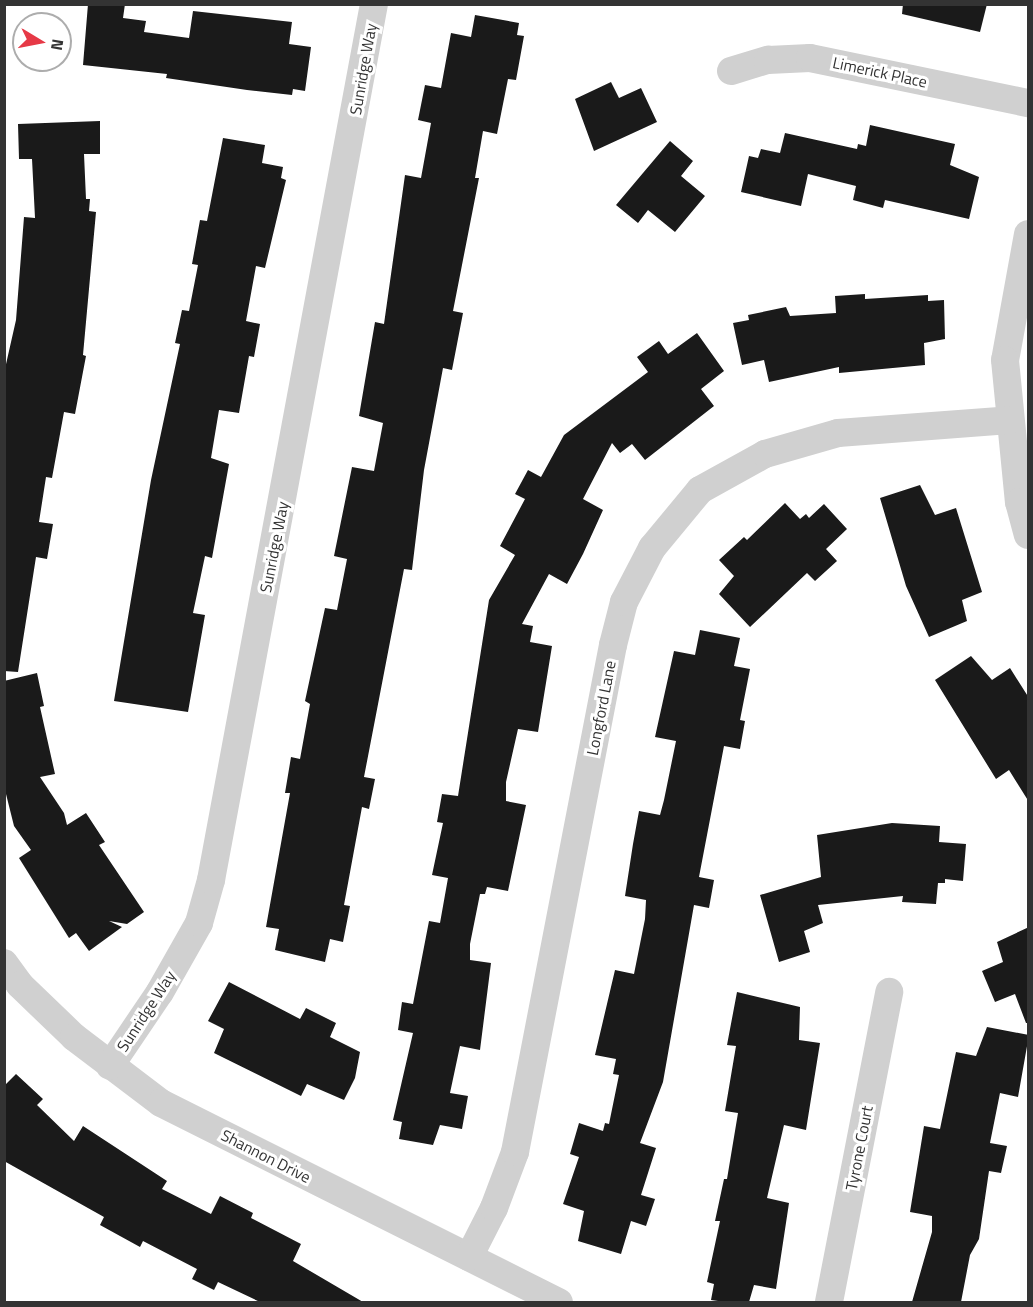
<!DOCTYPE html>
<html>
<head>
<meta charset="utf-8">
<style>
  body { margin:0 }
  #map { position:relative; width:1033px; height:1307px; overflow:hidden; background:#fff; font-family:"Titillium Web",sans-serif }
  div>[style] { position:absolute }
  .building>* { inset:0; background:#1a1a1a }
  .street>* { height:28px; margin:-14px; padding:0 14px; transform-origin:14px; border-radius:14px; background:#d0d0d0 }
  span { translate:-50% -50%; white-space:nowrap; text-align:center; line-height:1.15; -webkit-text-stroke:6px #fff; paint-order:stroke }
  .street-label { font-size:16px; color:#333 }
  .frame { position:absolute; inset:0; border:6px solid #333; pointer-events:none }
  .north { position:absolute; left:12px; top:12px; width:60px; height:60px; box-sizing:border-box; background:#fff; border:2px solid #adadad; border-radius:50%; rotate:100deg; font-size:16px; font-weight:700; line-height:24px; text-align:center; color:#333 }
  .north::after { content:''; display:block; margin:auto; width:21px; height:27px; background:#e63946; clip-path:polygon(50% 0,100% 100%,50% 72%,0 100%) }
</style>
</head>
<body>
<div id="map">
  <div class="building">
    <div style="clip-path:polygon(88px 4px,125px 4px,123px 18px,146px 21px,144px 32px,189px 38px,193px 11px,292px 22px,289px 44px,311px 47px,305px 91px,293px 89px,292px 95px,247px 90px,166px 78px,167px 74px,83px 65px)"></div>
    <div style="clip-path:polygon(903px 4px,987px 4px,980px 32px,902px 14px)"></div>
    <div style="clip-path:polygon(475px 15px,519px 23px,517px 35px,524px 36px,516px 80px,508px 79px,497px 134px,483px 131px,475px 178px,479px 178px,453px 311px,463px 313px,452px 370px,443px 368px,424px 470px,412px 570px,404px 569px,364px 777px,375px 779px,369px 809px,362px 807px,344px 905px,350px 906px,343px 942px,330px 939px,325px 962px,275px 950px,279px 929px,266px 927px,290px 793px,285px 793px,291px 757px,300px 759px,310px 704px,305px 701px,325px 608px,337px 610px,347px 559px,334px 556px,352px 467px,374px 471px,383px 423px,359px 416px,375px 322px,384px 324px,405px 175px,421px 178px,431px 123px,418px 120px,425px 85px,441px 88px,451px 33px,471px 37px)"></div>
    <div style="clip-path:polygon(611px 82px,619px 98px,641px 88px,657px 122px,594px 151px,575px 99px)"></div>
    <div style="clip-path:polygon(100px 121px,100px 154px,84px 154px,86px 199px,90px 199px,89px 211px,96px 212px,83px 355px,86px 356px,75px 414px,64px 412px,52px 478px,46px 477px,39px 522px,53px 524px,47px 559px,36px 557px,18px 672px,4px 671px,4px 373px,16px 320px,24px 217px,35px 218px,32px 159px,19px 159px,18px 124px)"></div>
    <div style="clip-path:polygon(870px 125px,955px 144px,950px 165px,979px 177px,969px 219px,885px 200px,883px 208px,853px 200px,856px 186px,808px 174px,801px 206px,741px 192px,749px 156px,758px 158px,761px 149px,780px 153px,785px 133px,857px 149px,858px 144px,866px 146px)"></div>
    <div style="clip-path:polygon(223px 138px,265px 145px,262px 163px,283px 167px,281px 178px,286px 180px,265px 268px,256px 266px,246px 321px,260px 324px,254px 357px,249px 356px,239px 413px,219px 410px,211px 458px,229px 464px,212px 558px,205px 556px,193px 613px,205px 615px,188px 712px,114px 701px,151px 480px,180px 344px,175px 343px,182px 310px,189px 311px,198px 265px,192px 264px,200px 220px,207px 221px)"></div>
    <div style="clip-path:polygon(670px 141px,693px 161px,681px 176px,705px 196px,675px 232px,648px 210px,638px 223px,616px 205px)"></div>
    <div style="clip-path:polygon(865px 294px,865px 299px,928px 295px,928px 301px,944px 300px,945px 339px,924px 343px,925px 365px,839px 373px,839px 367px,769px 382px,764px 360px,742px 365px,733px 323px,749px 320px,748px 315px,786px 307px,790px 316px,836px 313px,835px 296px)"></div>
    <div style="clip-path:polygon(697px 333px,724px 371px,701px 389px,714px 406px,645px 460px,632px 444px,620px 453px,612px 443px,583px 499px,603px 510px,583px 554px,567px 584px,549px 574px,522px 624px,533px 626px,530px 642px,552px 646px,538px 732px,518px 729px,506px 782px,506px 801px,526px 805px,508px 891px,487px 887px,485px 894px,480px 894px,470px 944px,470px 960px,491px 963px,480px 1050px,460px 1046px,450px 1093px,468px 1096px,462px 1129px,440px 1125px,433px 1145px,399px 1139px,402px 1122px,393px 1120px,413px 1033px,398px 1030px,402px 1002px,413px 1004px,429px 921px,440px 923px,448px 878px,432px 875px,443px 823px,437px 822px,442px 794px,458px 796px,489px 600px,515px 555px,500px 546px,525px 499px,515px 494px,528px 470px,541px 477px,564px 435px,648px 372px,637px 357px,659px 341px,668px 354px)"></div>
    <div style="clip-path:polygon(920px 485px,935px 515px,956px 508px,982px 592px,962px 600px,967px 621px,929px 637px,906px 586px,880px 498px)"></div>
    <div style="clip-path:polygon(785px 503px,800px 519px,806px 514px,809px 518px,824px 504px,847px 529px,826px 549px,837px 561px,815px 581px,807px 573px,750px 627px,719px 594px,734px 576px,719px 560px,744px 537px,747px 540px)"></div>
    <div style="clip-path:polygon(700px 630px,740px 638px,734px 666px,750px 669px,740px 720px,745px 721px,740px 749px,724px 746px,699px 877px,714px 880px,709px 908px,694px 905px,663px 1082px,640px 1143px,656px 1148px,641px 1195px,655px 1199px,646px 1226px,631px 1221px,621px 1254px,578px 1241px,584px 1211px,563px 1204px,579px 1157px,570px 1154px,579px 1123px,603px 1131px,605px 1123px,609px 1124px,619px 1075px,613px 1074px,616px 1059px,595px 1055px,615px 970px,634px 974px,645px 919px,646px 900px,625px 896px,633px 844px,639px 811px,660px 815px,664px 800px,676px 741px,655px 737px,674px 651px,695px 655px)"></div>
    <div style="clip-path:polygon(971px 656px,992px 680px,1010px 668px,1029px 698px,1029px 802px,1009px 770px,996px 779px,935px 680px)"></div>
    <div style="clip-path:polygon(37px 673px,44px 706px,40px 707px,55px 774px,40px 777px,64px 813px,67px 825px,86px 813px,105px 842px,99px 845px,144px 912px,127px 924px,109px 921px,122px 927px,89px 951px,76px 933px,69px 938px,19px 858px,31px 850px,14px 826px,4px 786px,4px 681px)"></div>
    <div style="clip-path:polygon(892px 823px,940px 826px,939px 842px,966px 844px,963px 881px,945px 879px,945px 883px,938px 883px,936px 904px,902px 902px,903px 896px,818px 905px,823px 923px,804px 931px,810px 952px,779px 962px,760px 895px,821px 877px,817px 835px)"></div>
    <div style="clip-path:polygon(1029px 927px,1029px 1023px,1026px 1023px,1015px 994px,995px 1002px,982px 971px,1003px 962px,997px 942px)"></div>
    <div style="clip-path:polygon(229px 982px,300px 1019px,306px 1008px,336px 1023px,330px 1037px,360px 1052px,355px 1078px,344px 1100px,307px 1084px,301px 1096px,214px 1053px,224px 1029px,208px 1021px)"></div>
    <div style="clip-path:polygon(737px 992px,800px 1007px,799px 1040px,820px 1043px,806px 1130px,784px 1125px,767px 1198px,789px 1203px,776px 1289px,754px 1285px,749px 1302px,725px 1302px,711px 1300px,714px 1284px,707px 1282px,720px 1221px,715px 1221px,724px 1179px,727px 1179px,738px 1113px,725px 1111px,736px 1046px,727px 1045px)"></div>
    <div style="clip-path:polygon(987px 1027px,1029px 1035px,1018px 1097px,1000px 1093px,990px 1143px,1007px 1146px,1001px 1173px,989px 1171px,979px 1239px,970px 1255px,961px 1302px,912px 1302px,932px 1232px,932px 1216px,910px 1212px,924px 1126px,940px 1129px,956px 1052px,976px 1056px)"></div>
    <div style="clip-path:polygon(16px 1074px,43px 1099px,37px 1105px,74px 1141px,83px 1126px,167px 1181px,162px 1189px,211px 1214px,220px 1196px,253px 1213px,251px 1218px,301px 1244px,293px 1261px,363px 1302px,260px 1302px,218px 1282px,214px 1290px,192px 1279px,197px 1269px,143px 1241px,140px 1247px,100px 1225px,104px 1217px,4px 1161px,4px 1086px)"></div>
  </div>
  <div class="street">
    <div style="left:731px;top:71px;width:39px;rotate:-17deg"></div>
    <div style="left:768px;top:60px;width:42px;rotate:-2.7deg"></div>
    <div style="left:810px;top:58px;width:223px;rotate:11.7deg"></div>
    <div style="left:1028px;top:234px;width:128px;rotate:100.3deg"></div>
    <div style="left:1005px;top:360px;width:143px;rotate:84.4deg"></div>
    <div style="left:1019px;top:502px;width:34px;rotate:75deg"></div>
    <div style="left:4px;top:963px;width:27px;rotate:54deg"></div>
    <div style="left:20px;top:985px;width:75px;rotate:43.9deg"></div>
    <div style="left:74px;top:1037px;width:109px;rotate:37.2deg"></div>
    <div style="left:161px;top:1103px;width:445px;rotate:26.6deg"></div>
    <div style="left:110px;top:1066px;width:89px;rotate:-56deg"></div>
    <div style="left:160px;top:992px;width:79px;rotate:-60.5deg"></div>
    <div style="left:199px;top:923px;width:45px;rotate:-74.4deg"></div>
    <div style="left:211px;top:880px;width:891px;rotate:-79.46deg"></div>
    <div style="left:469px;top:1257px;width:55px;rotate:-63deg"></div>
    <div style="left:494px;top:1208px;width:60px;rotate:-69.4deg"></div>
    <div style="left:515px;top:1152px;width:516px;rotate:-79.06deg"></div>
    <div style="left:613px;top:645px;width:44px;rotate:-75.7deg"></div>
    <div style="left:624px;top:602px;width:61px;rotate:-62.6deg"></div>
    <div style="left:652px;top:548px;width:75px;rotate:-50.4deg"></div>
    <div style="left:700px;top:490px;width:74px;rotate:-29deg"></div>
    <div style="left:765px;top:454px;width:76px;rotate:-16deg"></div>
    <div style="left:838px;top:433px;width:172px;rotate:-4.3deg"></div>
    <div style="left:829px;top:1302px;width:316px;rotate:-79deg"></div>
  </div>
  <div class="street-label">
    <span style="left:363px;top:69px;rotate:-80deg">Sunridge Way</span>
    <span style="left:880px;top:72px;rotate:12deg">Limerick Place</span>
    <span style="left:274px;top:547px;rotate:-79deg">Sunridge Way</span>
    <span style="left:601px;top:708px;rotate:-79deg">Longford Lane</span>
    <span style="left:146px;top:1011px;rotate:-57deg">Sunridge Way</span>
    <span style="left:859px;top:1148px;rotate:-79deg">Tyrone Court</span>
    <span style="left:266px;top:1156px;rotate:27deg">Shannon Drive</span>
  </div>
  <div class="frame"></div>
  <div class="north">N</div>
</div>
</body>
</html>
